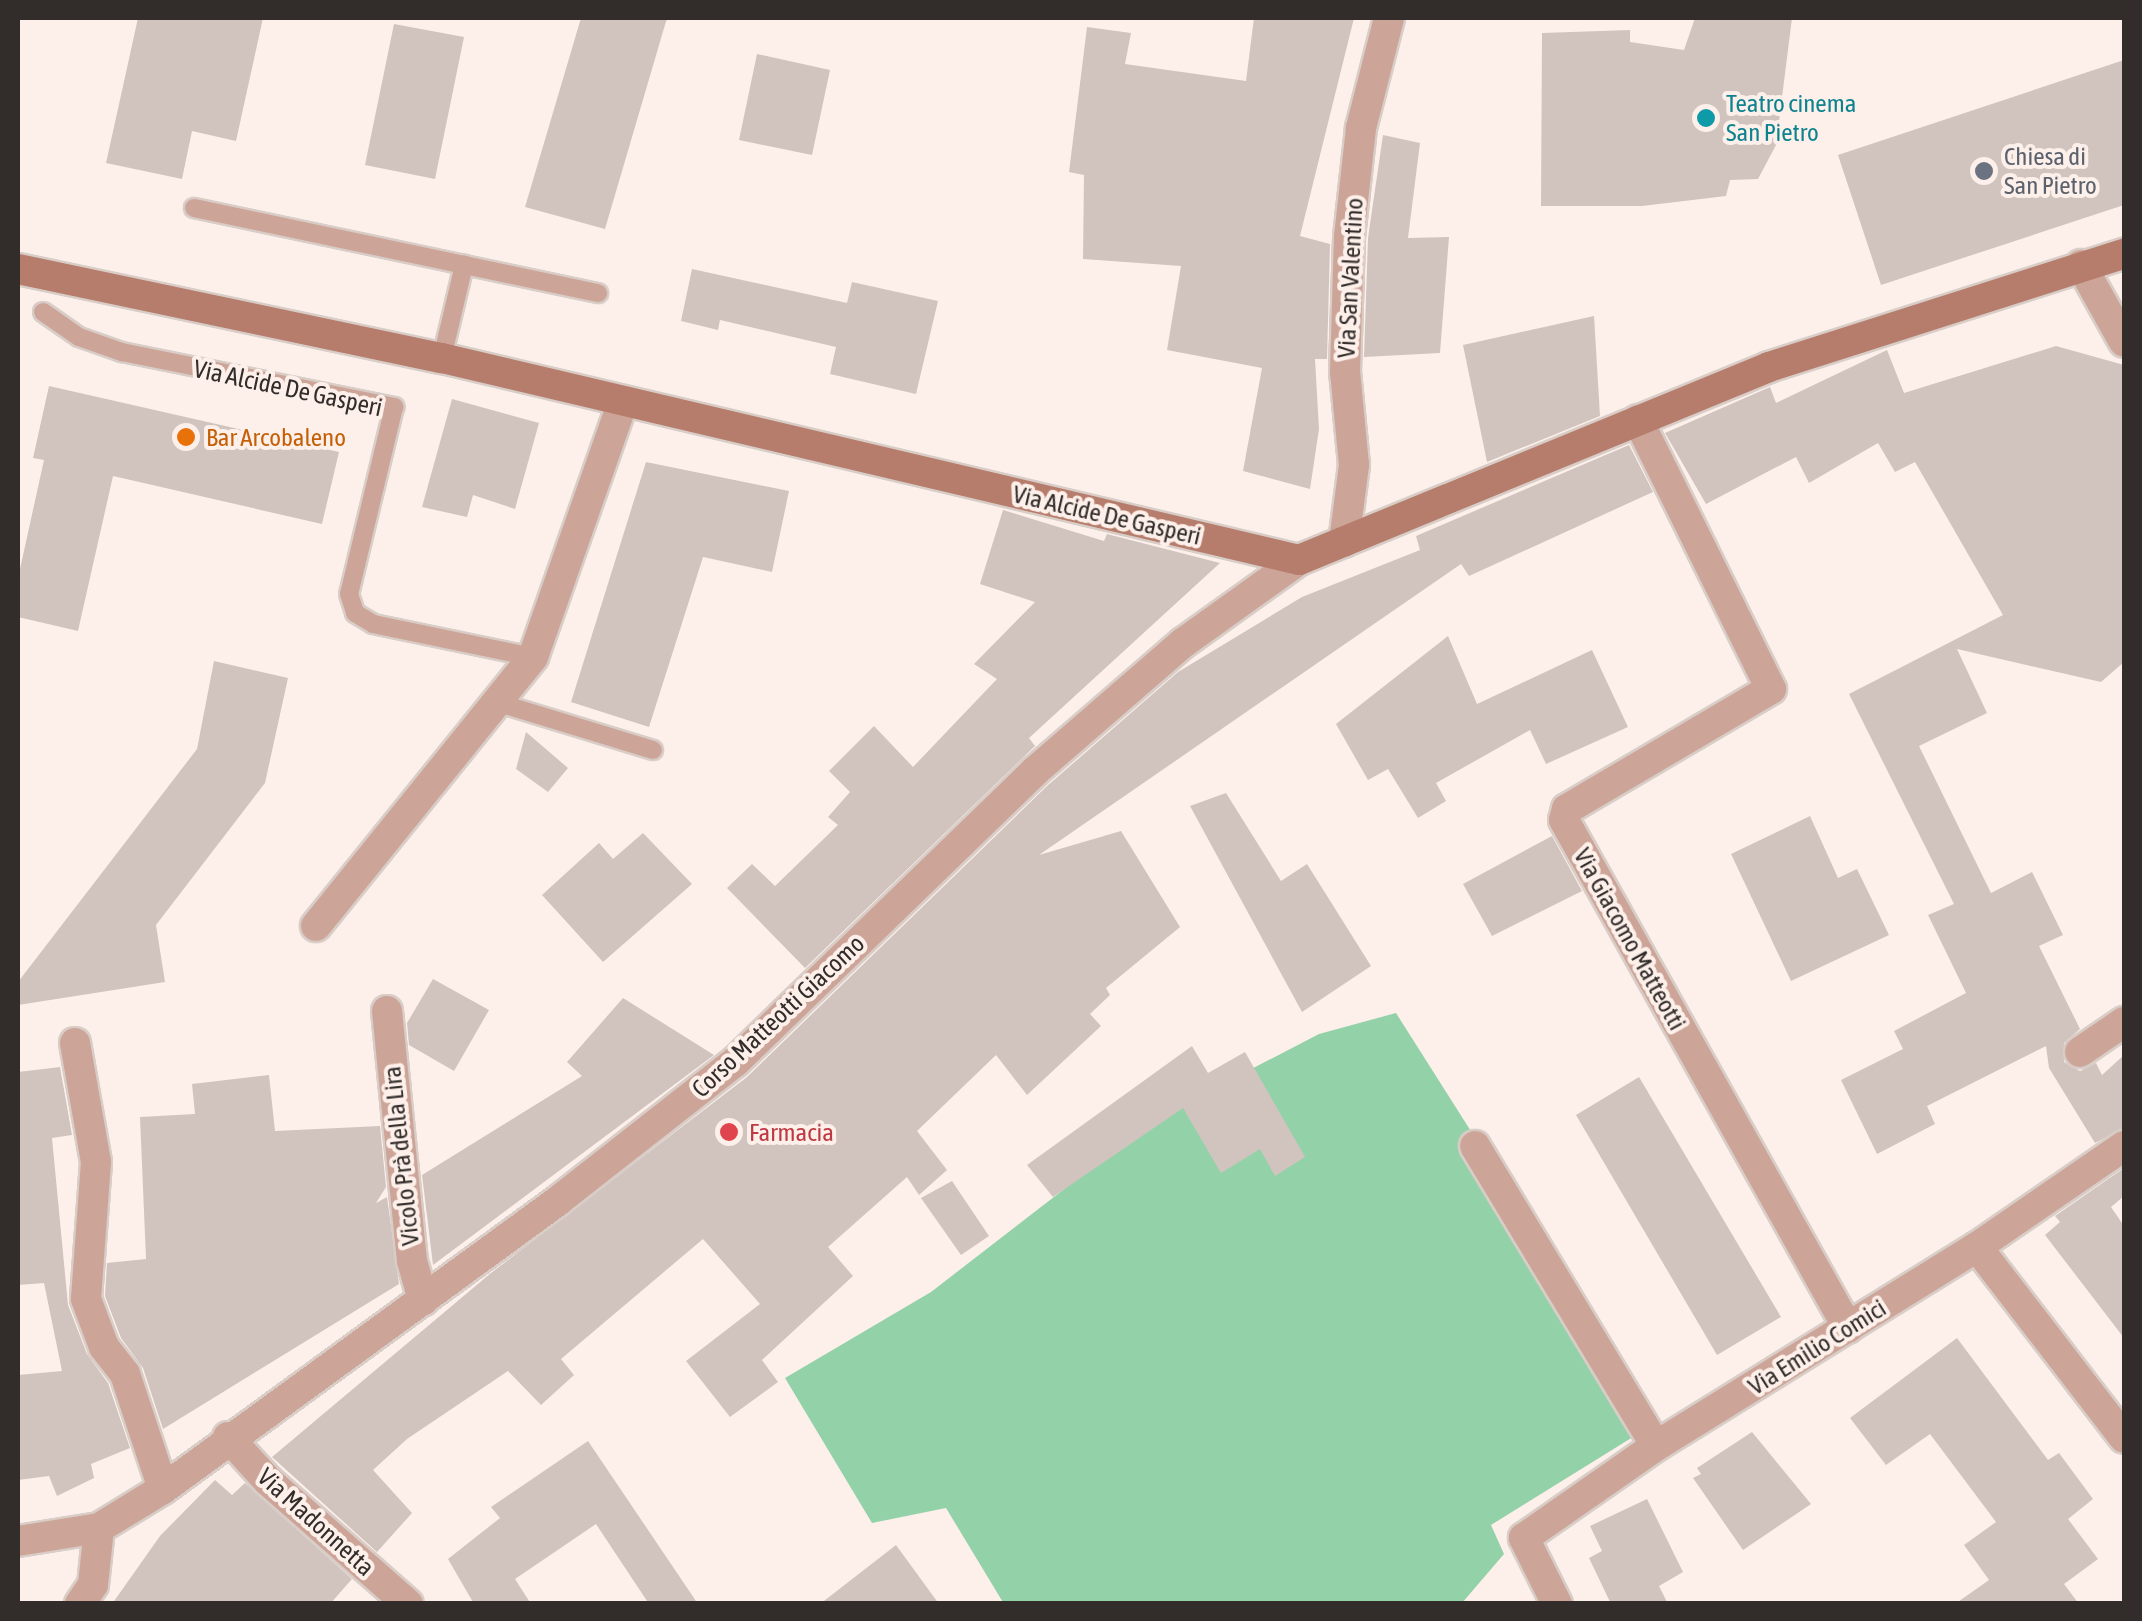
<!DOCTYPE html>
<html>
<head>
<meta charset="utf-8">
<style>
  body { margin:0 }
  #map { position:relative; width:2142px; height:1621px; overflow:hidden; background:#fdf0ea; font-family:"Asap Condensed",sans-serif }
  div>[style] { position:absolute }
  .green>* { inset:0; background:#93d1a9 }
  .building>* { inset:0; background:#d1c4bf }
  .roads { filter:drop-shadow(2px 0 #d8cdc7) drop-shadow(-2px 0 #d8cdc7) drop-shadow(0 2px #d8cdc7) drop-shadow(0 -2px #d8cdc7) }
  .lane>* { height:18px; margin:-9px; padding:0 9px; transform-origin:9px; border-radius:9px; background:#cda498 }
  .street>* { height:30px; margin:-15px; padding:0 15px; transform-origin:15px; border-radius:15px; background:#cda498 }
  .secondary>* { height:30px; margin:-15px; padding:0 15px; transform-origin:15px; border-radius:15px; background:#b77d6c }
  .dots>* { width:28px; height:28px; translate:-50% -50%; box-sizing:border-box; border:5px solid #fdf0ea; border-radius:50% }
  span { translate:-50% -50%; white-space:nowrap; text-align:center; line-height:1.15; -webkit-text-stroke:8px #fdf0ea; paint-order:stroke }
  .culture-label { font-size:25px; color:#0d838f }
  .left { translate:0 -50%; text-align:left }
  .worship-label { font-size:25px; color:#5b616d }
  .street-label { font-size:25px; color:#322c2a }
  .food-label { font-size:25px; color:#c56008 }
  .health-label { font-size:25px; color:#be3a42 }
  .frame { position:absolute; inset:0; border:20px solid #322c2a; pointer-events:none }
</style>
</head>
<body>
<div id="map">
  <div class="green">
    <div style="clip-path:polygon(1396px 1013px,1564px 1278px,1641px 1432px,1491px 1525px,1504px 1554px,1462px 1603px,1004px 1604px,946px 1508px,872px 1523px,785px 1378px,931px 1292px,1155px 1119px,1319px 1034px)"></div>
  </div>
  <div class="building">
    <div style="clip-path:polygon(138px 18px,263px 18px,236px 141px,192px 131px,182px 179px,106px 163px)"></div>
    <div style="clip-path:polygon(581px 18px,667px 18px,605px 229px,525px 207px)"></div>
    <div style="clip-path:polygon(1254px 18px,1354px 18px,1300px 236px,1330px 244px,1327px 359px,1315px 359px,1319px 429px,1310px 489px,1243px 471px,1262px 368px,1167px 350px,1181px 266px,1083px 259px,1084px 175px,1069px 172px,1087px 27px,1131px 33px,1125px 64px,1246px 81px)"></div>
    <div style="clip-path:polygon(1695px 18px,1792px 18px,1776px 145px,1758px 179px,1730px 180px,1726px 196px,1642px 206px,1541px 206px,1542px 33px,1630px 30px,1630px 42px,1684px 50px)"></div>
    <div style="clip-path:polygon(394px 24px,464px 37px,435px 179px,365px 165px)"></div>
    <div style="clip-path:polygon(757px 54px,830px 70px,812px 155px,739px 140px)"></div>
    <div style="clip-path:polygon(2124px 60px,2124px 205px,1881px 285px,1838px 155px)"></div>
    <div style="clip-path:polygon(1383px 135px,1420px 143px,1408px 238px,1449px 237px,1440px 353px,1364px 357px,1368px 238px)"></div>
    <div style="clip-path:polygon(692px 269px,847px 303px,852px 282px,938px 301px,916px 394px,830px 374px,836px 347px,720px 320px,718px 330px,681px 321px)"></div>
    <div style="clip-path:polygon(1594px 316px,1600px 416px,1487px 462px,1463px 345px)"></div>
    <div style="clip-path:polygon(2056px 346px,2124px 365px,2124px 662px,2101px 682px,1957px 649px,1987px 713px,1919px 746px,1991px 893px,2032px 872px,2063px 935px,2039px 946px,2080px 1029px,2064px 1043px,2064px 1062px,2080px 1071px,2096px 1063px,2102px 1075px,2124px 1055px,2124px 1128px,2095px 1143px,2049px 1068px,2046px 1046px,1927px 1106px,1935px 1124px,1877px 1154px,1841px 1080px,1903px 1049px,1894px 1031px,1966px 993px,1928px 915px,1954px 904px,1849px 694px,2003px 615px,1915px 462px,1895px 472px,1878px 443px,1809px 483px,1796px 457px,1706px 504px,1665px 433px,1770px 387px,1776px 403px,1887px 350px,1904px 393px)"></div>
    <div style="clip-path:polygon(49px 386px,339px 452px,322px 524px,113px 476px,78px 631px,18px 617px,18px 578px,44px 460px,33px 458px)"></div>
    <div style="clip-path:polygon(452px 399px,539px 423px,515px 509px,473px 495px,467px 517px,422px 507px)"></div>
    <div style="clip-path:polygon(1629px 445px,1653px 492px,1469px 576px,1461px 564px,1039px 855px,1121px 831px,1180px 927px,1106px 988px,1110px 995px,1090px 1014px,1101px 1026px,1027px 1095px,996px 1055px,917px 1131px,947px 1170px,919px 1195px,907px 1177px,828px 1247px,853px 1276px,762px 1360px,778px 1382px,730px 1417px,686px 1361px,760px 1304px,703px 1239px,561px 1359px,574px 1375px,541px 1405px,508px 1371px,407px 1439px,373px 1470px,412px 1513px,377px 1552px,272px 1457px,491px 1273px,747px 1077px,1047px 786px,1178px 672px,1302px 597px,1420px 550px,1416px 536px)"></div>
    <div style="clip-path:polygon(646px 462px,789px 491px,772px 572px,703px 557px,649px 727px,571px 702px)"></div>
    <div style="clip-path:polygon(1003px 510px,1104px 541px,1107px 534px,1220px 563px,1029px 738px,1035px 746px,805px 968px,727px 888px,752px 864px,775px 886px,838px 825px,828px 817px,850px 792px,829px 771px,874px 726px,913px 767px,997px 679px,974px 664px,1035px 602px,980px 584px)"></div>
    <div style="clip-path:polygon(1448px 636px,1477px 704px,1592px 650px,1628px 727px,1546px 764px,1530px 730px,1436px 783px,1446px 801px,1418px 818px,1388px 769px,1368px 780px,1336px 724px)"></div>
    <div style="clip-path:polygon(214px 661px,288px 678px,265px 783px,156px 925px,165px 982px,18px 1005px,18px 982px,197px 749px)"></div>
    <div style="clip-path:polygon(526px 732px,568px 768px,548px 792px,516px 769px)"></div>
    <div style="clip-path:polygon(1226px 793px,1281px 881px,1307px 864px,1371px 966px,1302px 1012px,1190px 806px)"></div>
    <div style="clip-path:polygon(1810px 816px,1838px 878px,1857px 869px,1889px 935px,1791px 981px,1731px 854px)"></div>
    <div style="clip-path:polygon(643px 833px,692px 884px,603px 962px,542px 895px,599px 843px,613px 859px)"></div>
    <div style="clip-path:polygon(1552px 836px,1582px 891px,1492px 936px,1463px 884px)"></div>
    <div style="clip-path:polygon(433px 979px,489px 1010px,454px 1071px,409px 1045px,407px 1023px)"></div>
    <div style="clip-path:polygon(623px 998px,714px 1055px,433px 1265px,422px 1175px,582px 1076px,567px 1062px)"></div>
    <div style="clip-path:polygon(1192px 1046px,1208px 1073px,1245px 1052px,1305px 1157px,1275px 1176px,1260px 1149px,1221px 1173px,1183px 1108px,1053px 1197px,1027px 1165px)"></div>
    <div style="clip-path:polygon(60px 1067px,72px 1135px,52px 1138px,68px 1305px,87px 1354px,108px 1383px,130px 1448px,91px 1464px,94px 1478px,57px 1496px,49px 1476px,18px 1480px,18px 1375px,62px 1371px,44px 1283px,18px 1285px,18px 1072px)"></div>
    <div style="clip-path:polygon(269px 1075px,275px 1131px,380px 1126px,386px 1187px,376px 1203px,387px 1197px,399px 1284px,163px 1429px,143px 1368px,121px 1338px,105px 1296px,107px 1263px,146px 1259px,140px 1117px,195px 1114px,192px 1084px)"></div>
    <div style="clip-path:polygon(1639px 1077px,1781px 1317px,1717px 1355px,1576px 1115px)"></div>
    <div style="clip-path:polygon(2124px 1168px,2124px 1196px,2111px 1207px,2124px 1226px,2124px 1338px,2045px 1235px,2060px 1222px,2055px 1216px)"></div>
    <div style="clip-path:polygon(952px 1181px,989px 1236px,961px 1255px,921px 1198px)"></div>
    <div style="clip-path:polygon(1957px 1338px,2048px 1460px,2059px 1453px,2093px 1499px,2068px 1519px,2098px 1559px,2064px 1584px,2079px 1604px,1955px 1604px,1989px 1580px,1964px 1545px,1996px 1522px,1930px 1434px,1886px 1465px,1850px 1418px)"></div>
    <div style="clip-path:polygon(1752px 1432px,1811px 1504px,1743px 1550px,1693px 1478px,1701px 1474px,1697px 1468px)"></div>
    <div style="clip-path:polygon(588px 1441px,698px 1604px,649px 1604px,596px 1524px,515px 1579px,531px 1604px,474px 1604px,448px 1559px,500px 1518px,491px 1507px)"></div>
    <div style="clip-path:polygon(215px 1480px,232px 1495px,245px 1483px,352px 1579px,330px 1604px,112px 1604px,160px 1536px)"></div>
    <div style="clip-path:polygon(1647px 1499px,1683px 1572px,1659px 1586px,1668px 1604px,1611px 1604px,1589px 1558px,1602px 1551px,1590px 1526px)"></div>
    <div style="clip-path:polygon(896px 1545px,939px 1604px,820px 1604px)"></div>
  </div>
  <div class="roads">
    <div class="lane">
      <div style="left:194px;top:208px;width:413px;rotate:11.9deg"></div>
      <div style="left:43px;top:312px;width:44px;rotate:34.8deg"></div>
      <div style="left:79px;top:337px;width:46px;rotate:19.2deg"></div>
      <div style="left:122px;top:352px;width:278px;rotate:11.4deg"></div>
      <div style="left:394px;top:407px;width:192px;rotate:103.5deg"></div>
      <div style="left:349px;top:594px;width:20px;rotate:72deg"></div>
      <div style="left:355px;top:613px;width:21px;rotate:31deg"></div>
      <div style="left:373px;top:624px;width:163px;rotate:11.7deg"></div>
      <div style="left:442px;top:358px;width:96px;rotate:-76.7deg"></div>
      <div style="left:499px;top:703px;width:161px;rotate:17deg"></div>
    </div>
    <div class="street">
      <div style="left:2081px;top:265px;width:88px;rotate:60.8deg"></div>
      <div style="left:1638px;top:420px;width:300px;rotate:63.7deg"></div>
      <div style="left:1771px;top:689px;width:237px;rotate:149.5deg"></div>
      <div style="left:1567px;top:809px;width:11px;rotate:105deg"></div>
      <div style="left:1564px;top:820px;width:582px;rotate:60.79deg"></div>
      <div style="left:1344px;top:542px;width:78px;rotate:-82.6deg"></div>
      <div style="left:1354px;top:465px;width:93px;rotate:-95.5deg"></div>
      <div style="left:1345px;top:372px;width:135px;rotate:-88.3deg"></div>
      <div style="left:1349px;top:237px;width:110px;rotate:-83.7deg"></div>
      <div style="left:1361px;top:128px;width:114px;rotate:-75.7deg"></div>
      <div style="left:316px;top:926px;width:346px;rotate:-51.1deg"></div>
      <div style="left:533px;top:657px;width:271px;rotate:-70.6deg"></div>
      <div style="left:387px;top:1011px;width:251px;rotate:84.3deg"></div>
      <div style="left:412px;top:1261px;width:41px;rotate:74.2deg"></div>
      <div style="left:75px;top:1043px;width:121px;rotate:80deg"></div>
      <div style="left:96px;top:1162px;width:137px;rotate:94.2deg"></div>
      <div style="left:86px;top:1299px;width:51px;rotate:69.4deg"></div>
      <div style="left:104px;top:1347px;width:34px;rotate:52deg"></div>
      <div style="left:125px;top:1374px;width:121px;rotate:71.7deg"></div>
      <div style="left:2080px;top:1052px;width:53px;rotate:-34.3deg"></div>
      <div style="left:1475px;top:1146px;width:350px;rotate:58.9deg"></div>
      <div style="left:1977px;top:1247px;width:178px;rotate:-34.5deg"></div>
      <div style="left:228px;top:1437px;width:59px;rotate:47.7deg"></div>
      <div style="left:268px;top:1481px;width:186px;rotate:41.3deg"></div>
      <div style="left:18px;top:1541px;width:82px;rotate:-9.1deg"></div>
      <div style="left:99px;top:1528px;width:75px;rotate:-31.4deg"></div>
      <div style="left:163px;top:1489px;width:490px;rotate:-36.1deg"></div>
      <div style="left:559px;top:1200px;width:224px;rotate:-38.1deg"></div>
      <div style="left:735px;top:1062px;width:417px;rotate:-44.1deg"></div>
      <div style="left:1034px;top:772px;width:197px;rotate:-40.9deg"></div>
      <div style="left:1183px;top:643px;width:143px;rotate:-35.6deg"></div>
      <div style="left:80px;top:1604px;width:23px;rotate:-56deg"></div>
      <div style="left:93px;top:1585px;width:57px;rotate:-84deg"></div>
      <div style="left:1557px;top:1604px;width:74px;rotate:-116.6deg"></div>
      <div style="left:1524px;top:1538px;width:161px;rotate:-34.9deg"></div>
      <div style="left:1656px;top:1446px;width:378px;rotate:-31.8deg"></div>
      <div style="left:1977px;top:1247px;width:241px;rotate:52.4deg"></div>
    </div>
    <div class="secondary">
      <div style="left:18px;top:269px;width:433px;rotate:11.9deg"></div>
      <div style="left:442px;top:358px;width:880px;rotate:13.26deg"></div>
      <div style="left:1299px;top:560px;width:508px;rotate:-22.32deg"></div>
      <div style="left:1769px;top:367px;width:373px;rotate:-17.7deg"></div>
    </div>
  </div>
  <div class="dots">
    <div style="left:1706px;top:118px;background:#0f9aa8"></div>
    <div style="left:1984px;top:171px;background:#6b7280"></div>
    <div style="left:186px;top:437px;background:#e8710a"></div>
    <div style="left:729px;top:1132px;background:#e0444e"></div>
  </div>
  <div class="culture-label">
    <span class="left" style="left:1726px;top:118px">Teatro cinema<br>San Pietro</span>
  </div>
  <div class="worship-label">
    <span class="left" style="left:2004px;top:171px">Chiesa di<br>San Pietro</span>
  </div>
  <div class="street-label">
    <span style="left:1350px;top:278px;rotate:-87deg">Via San Valentino</span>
    <span style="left:288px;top:388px;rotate:12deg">Via Alcide De Gasperi</span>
    <span style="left:1107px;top:515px;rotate:13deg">Via Alcide De Gasperi</span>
    <span style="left:1630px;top:939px;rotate:61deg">Via Giacomo Matteotti</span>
    <span style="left:778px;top:1016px;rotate:-43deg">Corso Matteotti Giacomo</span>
    <span style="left:401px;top:1156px;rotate:-96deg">Vicolo Prà della Lira</span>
    <span style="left:1817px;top:1347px;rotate:-32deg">Via Emilio Comici</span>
    <span style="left:316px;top:1522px;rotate:42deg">Via Madonnetta</span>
  </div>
  <div class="food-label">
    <span class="left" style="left:206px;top:437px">Bar Arcobaleno</span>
  </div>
  <div class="health-label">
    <span class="left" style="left:749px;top:1132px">Farmacia</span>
  </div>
  <div class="frame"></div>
</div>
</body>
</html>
